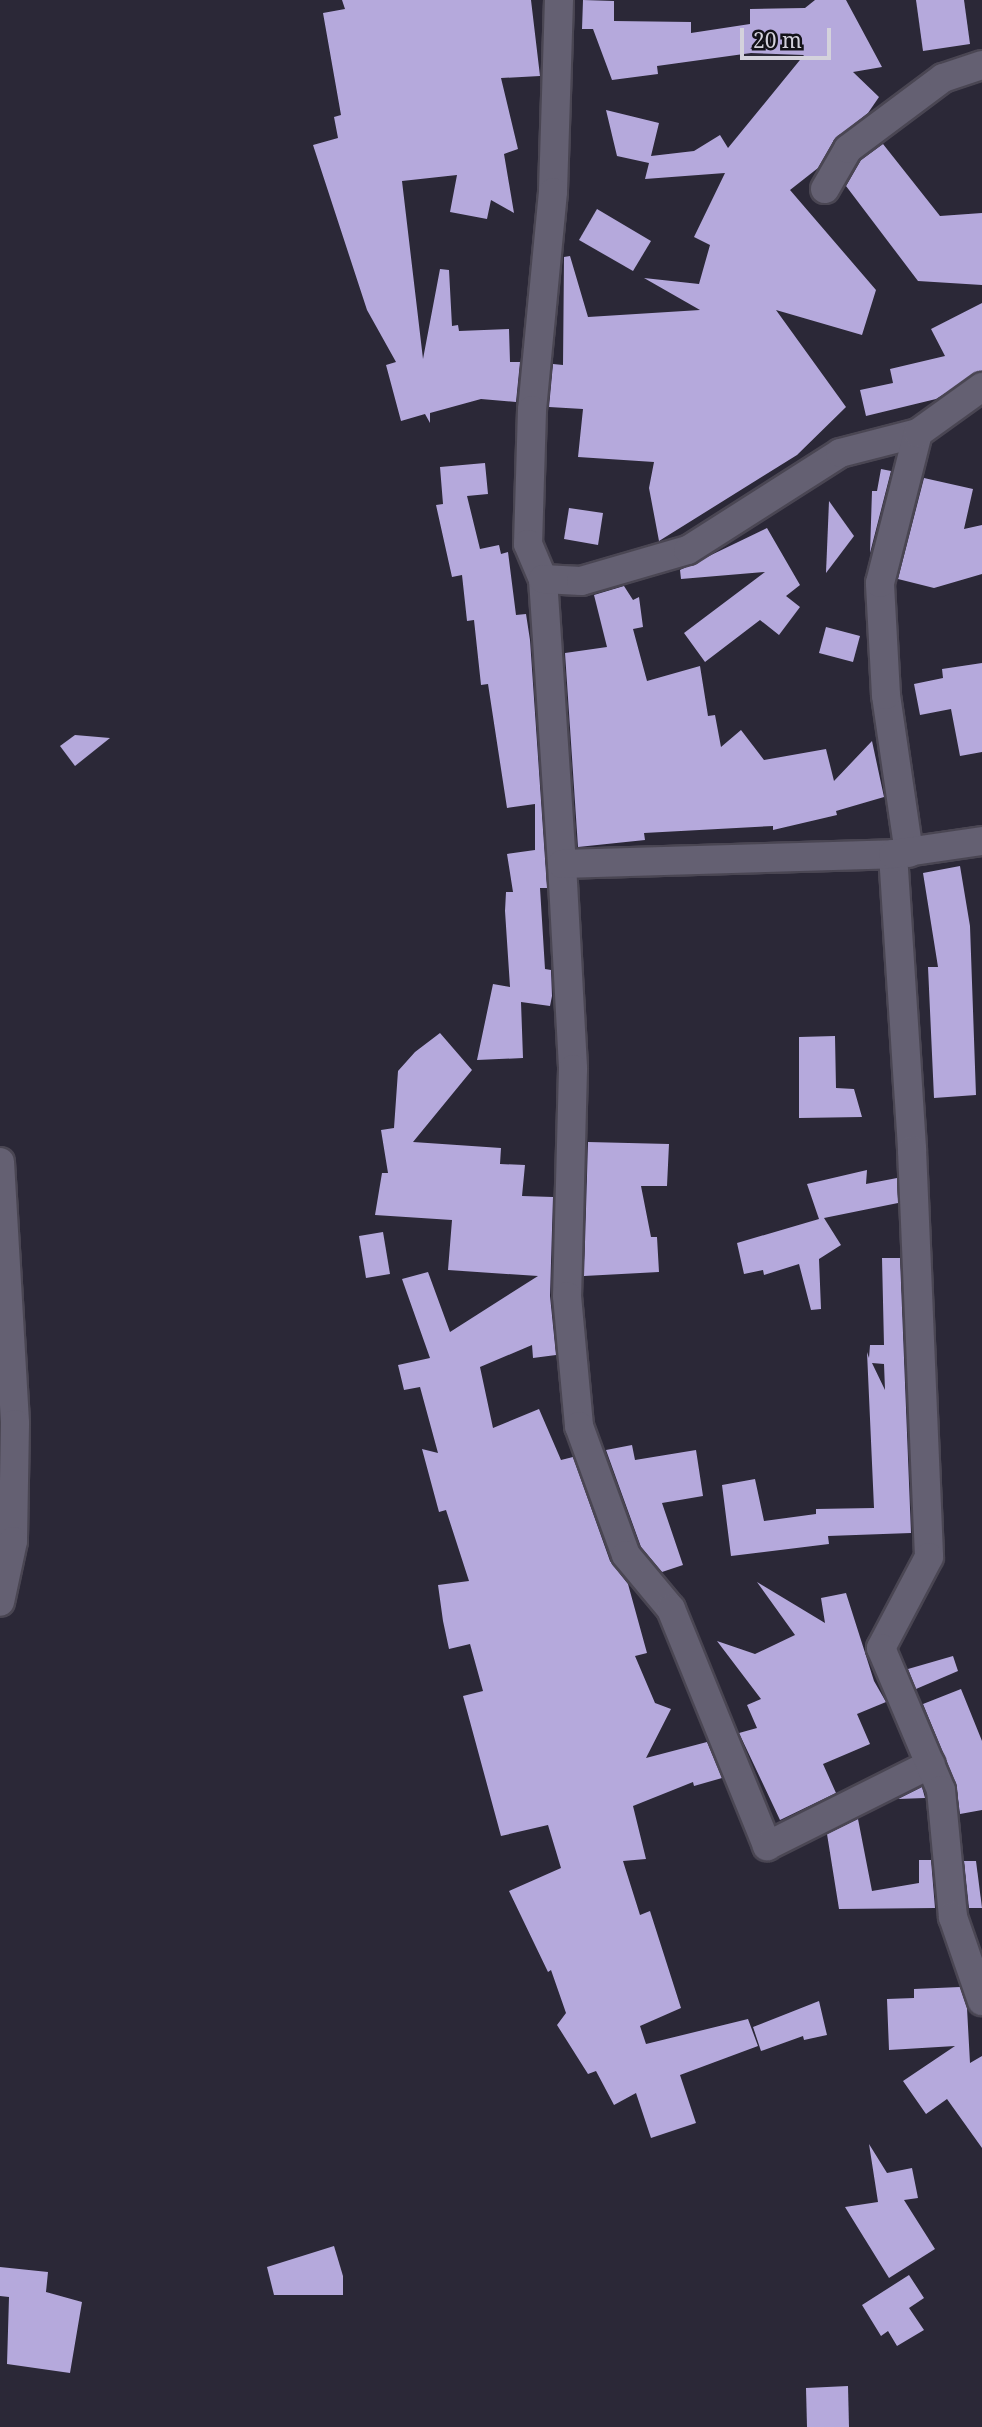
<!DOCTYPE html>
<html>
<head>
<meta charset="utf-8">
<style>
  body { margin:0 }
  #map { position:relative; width:982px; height:2427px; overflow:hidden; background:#2b2837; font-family:"Noto Serif",serif }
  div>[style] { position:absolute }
  .building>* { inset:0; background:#b5a9dc }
  .roads { filter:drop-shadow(2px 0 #4a4653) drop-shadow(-2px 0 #4a4653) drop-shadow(0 2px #4a4653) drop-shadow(0 -2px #4a4653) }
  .minor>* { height:28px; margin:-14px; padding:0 14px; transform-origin:14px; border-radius:14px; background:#646072 }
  span { translate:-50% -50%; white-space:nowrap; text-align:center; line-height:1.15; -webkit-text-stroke:7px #131218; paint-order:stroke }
  .scale { position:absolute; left:740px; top:28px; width:91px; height:32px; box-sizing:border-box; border:4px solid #d4d2dc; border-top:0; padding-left:9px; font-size:21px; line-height:24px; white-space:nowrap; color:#d4d2dc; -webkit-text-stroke:5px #131218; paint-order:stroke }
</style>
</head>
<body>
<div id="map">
  <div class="building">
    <div style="clip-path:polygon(342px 0,531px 0,540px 76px,501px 78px,518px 149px,504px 154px,514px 213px,491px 200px,487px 219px,450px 212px,457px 175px,402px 181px,423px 359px,440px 269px,449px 270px,452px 326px,458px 325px,459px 331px,509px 329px,510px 362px,520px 362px,516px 402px,481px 399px,430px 413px,430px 423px,425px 414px,401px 421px,386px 365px,396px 362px,367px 310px,313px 145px,338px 138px,334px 117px,341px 115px,323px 13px,345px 9px)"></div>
    <div style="clip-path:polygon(583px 0,614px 1px,614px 21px,691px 22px,691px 33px,750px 24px,750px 9px,805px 8px,815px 0,846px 0,882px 67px,853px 72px,879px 97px,868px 113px,834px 140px,818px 168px,790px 190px,876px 290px,862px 335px,776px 310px,846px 407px,797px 455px,659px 541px,649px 488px,654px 462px,578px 457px,583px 409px,549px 407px,553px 364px,563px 365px,564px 257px,570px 256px,588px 317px,700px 310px,644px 278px,699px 284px,710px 245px,694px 237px,725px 173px,645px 179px,649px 163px,617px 156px,606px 110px,659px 123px,651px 156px,694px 151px,720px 135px,728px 148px,804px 55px,751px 53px,657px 66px,658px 74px,612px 80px,593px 29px,582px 29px)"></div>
    <div style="clip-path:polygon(916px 0,964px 0,970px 44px,923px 51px)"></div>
    <div style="clip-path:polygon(883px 144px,940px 216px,982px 213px,982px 285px,918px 281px,846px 186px,861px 160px)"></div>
    <div style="clip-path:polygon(597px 209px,651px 241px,633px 271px,579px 240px)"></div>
    <div style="clip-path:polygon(982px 303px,982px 371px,936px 399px,866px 416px,860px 390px,893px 383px,890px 369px,945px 356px,931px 329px)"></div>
    <div style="clip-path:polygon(485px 463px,488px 494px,467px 496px,480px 549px,499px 545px,501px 554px,508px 552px,516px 615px,526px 614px,530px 640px,547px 888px,540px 888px,545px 969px,551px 970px,552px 996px,550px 1006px,521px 1002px,523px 1058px,477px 1060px,493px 984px,510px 987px,505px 911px,506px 892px,513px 892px,507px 854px,535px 850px,535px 804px,507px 808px,488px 684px,481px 685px,474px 620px,467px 621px,462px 575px,452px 577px,436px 505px,443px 504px,440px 467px)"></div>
    <div style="clip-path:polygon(881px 469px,891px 471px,870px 553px,872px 491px,877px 491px)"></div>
    <div style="clip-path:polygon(924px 478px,973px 489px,964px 529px,982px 525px,982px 574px,934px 588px,898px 579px)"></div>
    <div style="clip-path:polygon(829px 501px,854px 536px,826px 573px)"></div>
    <div style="clip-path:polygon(569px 508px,603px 513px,598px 545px,564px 539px)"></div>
    <div style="clip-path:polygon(767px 528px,800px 585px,786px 596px,800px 607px,779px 635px,760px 620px,705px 662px,684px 633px,765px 572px,681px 579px,680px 570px)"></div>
    <div style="clip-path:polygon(624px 586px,633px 600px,639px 597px,643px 627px,633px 629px,647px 681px,700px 666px,708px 716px,715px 715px,721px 747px,741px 730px,764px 760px,826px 749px,834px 781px,872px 741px,884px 797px,836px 811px,837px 815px,773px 830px,773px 826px,644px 833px,645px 840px,578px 847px,565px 653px,607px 647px,594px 595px)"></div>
    <div style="clip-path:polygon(826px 627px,860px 636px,853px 662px,819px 653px)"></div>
    <div style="clip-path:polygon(982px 663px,982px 752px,960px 756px,951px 709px,920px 715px,914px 684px,943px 678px,942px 669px)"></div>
    <div style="clip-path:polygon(75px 735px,110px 738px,75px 766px,60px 746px)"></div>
    <div style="clip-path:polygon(960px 866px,970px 926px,976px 1095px,934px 1098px,928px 967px,938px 967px,923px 873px)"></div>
    <div style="clip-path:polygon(440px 1033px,472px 1070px,413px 1142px,501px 1148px,500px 1164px,525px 1165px,522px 1196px,553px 1197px,550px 1296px,556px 1355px,533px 1358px,532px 1345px,480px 1367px,493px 1428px,539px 1409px,561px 1460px,573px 1457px,610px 1561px,628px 1584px,647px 1653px,635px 1656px,655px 1703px,671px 1709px,646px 1758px,707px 1742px,722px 1778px,694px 1786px,693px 1782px,633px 1806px,646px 1859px,623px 1861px,640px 1915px,650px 1911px,681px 2008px,640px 2026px,646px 2044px,748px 2019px,758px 2046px,680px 2075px,696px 2123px,651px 2138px,636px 2093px,614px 2105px,596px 2071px,588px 2074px,557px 2025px,566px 2013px,551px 1970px,548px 1972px,509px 1891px,561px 1868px,548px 1825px,501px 1836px,463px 1696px,483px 1691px,470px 1644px,449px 1649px,443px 1621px,438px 1585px,469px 1581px,446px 1510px,439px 1512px,422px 1449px,438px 1453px,420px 1387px,404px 1390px,398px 1365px,430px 1358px,402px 1279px,428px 1272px,450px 1332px,538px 1276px,448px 1270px,452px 1220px,375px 1215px,382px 1173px,388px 1173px,381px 1130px,394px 1128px,398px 1071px,415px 1052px)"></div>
    <div style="clip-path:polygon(835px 1036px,836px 1088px,854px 1089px,862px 1117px,799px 1118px,799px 1037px)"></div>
    <div style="clip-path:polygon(588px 1142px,669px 1144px,667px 1186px,641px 1186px,651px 1237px,657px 1237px,659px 1272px,584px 1276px)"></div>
    <div style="clip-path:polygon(867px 1170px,866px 1184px,897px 1178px,898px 1203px,824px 1218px,841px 1245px,819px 1259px,821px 1309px,811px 1310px,799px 1264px,764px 1275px,763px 1270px,744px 1274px,737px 1243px,819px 1219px,807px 1184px)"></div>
    <div style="clip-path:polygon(383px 1232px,390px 1274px,366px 1278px,359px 1236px)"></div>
    <div style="clip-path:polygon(evenodd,882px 1258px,900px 1258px,911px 1533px,828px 1536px,829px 1544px,731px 1556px,722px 1485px,755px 1479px,764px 1521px,816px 1514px,816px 1509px,874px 1508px,867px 1352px,869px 1358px,870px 1345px,884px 1345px,882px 1258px,872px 1363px,884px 1364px,885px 1390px,872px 1363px)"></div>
    <div style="clip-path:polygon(632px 1445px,635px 1460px,696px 1450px,703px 1496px,662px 1503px,683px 1565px,662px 1572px,641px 1547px,606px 1450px)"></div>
    <div style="clip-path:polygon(757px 1582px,825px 1623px,821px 1598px,846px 1593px,874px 1681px,886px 1702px,857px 1714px,870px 1744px,823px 1764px,836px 1793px,780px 1820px,739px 1733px,757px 1728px,747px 1705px,761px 1699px,717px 1641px,755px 1654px,795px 1635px)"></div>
    <div style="clip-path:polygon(953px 1656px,958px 1671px,916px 1689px,908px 1669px)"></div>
    <div style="clip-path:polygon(961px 1689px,982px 1741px,982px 1810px,960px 1814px,956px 1784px,923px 1704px)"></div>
    <div style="clip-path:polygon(922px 1787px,925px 1798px,898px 1799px)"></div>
    <div style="clip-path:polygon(858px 1819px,872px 1891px,919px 1883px,919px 1860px,931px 1860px,935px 1908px,839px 1909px,827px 1834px)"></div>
    <div style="clip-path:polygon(964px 1861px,976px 1861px,982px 1908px,969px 1908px)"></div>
    <div style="clip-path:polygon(960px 1987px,967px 2008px,970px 2063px,982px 2056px,982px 2148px,947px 2099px,926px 2114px,903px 2081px,955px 2046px,889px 2050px,887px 1999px,914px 1998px,914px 1989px)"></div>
    <div style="clip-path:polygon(819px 2001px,827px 2035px,804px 2040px,803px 2036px,761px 2051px,753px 2027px)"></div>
    <div style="clip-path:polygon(869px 2144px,887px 2173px,912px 2168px,918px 2198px,904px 2200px,935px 2249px,889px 2278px,845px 2207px,878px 2202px)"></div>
    <div style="clip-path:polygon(334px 2246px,343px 2276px,343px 2295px,274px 2295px,267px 2267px)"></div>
    <div style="clip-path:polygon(0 2267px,48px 2272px,46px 2292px,82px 2302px,70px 2373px,7px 2364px,9px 2297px,0 2296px)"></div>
    <div style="clip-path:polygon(909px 2275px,924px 2298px,909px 2308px,924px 2330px,897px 2346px,888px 2331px,881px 2336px,862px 2305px)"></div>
    <div style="clip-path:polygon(848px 2386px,849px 2427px,807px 2427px,806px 2388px)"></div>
  </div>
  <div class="roads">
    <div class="minor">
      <div style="left:559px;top:0;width:192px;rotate:91.8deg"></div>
      <div style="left:553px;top:192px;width:219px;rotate:95.5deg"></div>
      <div style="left:532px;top:410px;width:134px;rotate:91.7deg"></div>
      <div style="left:528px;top:544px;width:38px;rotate:67deg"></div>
      <div style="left:543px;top:579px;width:286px;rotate:86.2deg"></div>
      <div style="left:562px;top:864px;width:205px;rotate:86.9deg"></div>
      <div style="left:573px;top:1069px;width:227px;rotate:91.5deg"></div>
      <div style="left:567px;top:1296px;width:131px;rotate:84.7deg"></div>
      <div style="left:579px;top:1426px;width:137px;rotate:70deg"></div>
      <div style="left:626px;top:1555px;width:70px;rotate:50.2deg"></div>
      <div style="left:671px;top:1609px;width:256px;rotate:67.9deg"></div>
      <div style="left:767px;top:1846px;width:183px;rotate:-26.6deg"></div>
      <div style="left:825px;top:189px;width:46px;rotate:-60.1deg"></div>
      <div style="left:848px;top:149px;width:119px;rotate:-36.8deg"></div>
      <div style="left:943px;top:78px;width:41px;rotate:-18.4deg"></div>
      <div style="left:543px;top:579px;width:38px;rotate:3deg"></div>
      <div style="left:581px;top:581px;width:111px;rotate:-16.2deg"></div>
      <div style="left:688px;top:550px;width:180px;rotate:-32.5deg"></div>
      <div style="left:840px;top:453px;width:81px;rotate:-14.4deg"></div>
      <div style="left:909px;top:853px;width:160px;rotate:-98.3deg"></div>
      <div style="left:886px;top:695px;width:112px;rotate:-93.1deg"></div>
      <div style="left:880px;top:583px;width:155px;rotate:-75.8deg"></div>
      <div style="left:918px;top:433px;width:79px;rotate:-35.7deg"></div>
      <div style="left:893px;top:854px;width:297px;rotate:86.3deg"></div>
      <div style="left:912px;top:1150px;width:407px;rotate:87.6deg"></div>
      <div style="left:929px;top:1557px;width:103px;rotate:117.8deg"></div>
      <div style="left:881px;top:1648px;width:154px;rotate:67.1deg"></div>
      <div style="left:941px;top:1790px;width:128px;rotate:84.6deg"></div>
      <div style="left:953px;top:1917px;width:89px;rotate:71deg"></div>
      <div style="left:562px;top:864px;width:331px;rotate:-1.7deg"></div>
      <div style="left:893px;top:854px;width:90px;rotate:-8.3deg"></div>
      <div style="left:0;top:1162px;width:262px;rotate:86.7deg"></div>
      <div style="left:15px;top:1424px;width:117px;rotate:91deg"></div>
      <div style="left:13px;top:1541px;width:62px;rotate:102deg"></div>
    </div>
  </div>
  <div class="scale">20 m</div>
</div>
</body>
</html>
